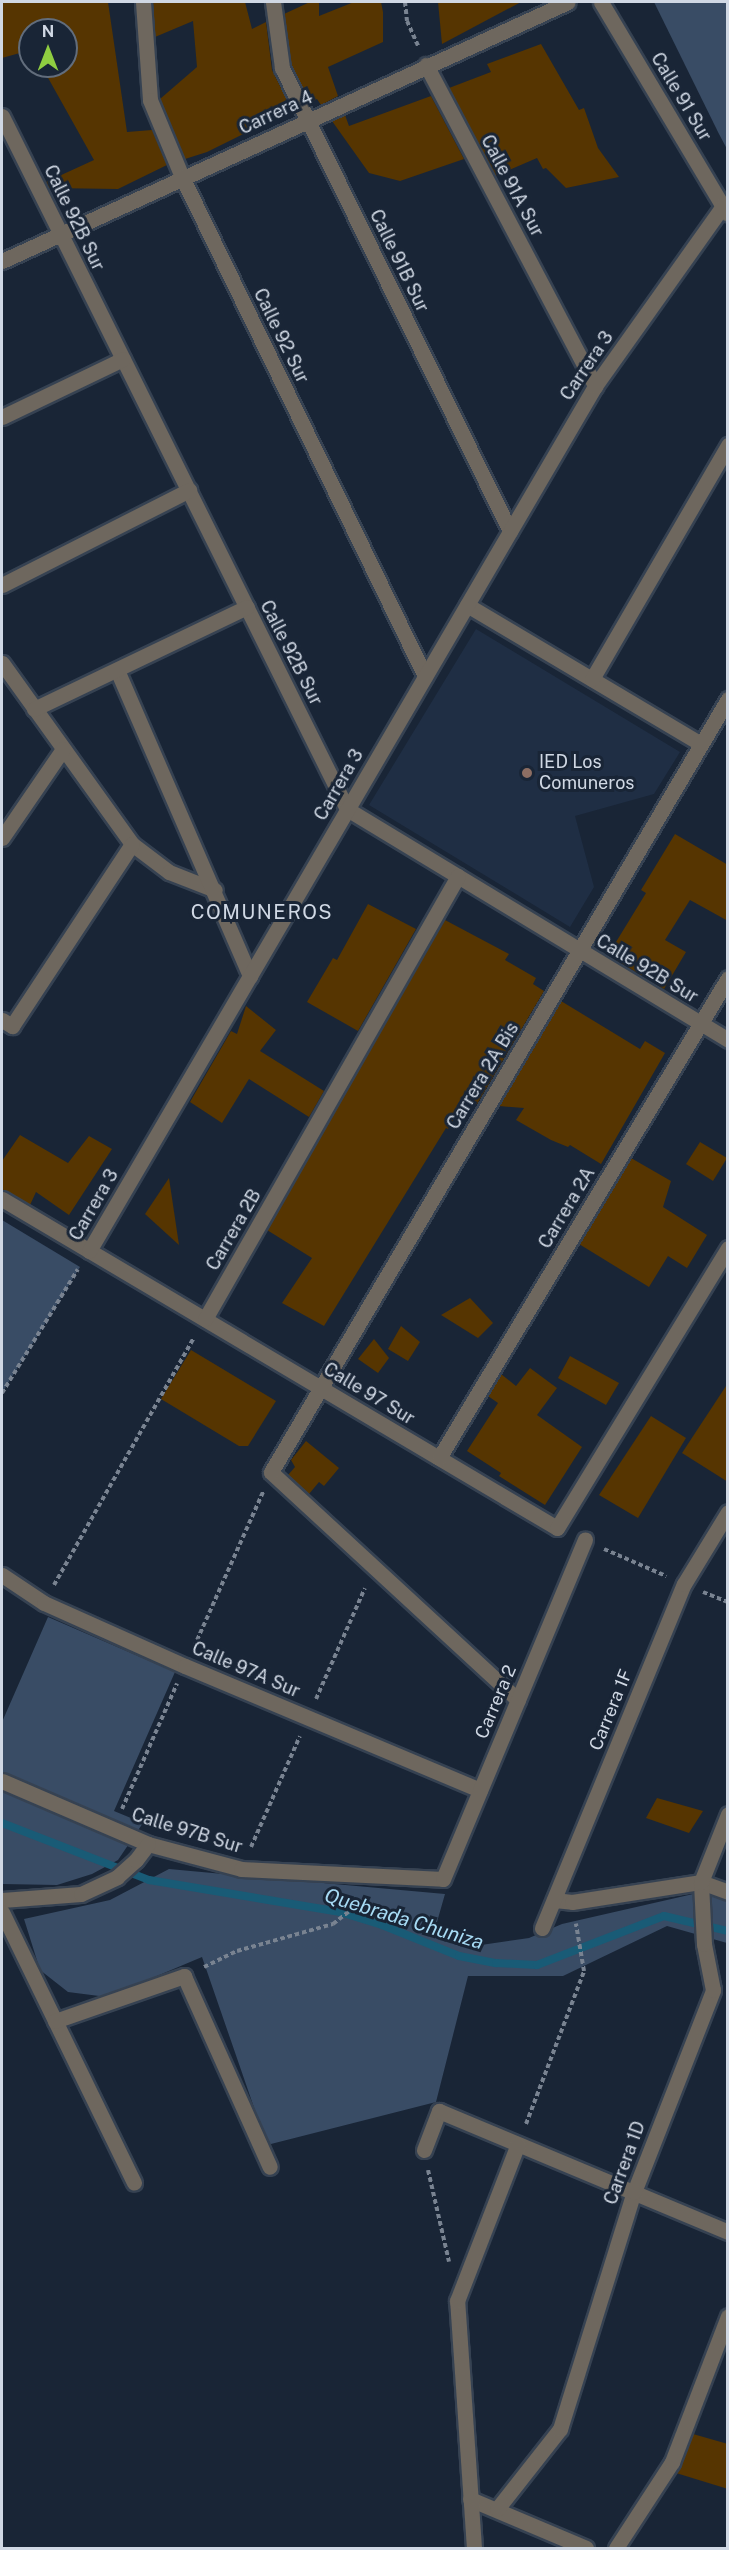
<!DOCTYPE html>
<html>
<head>
<meta charset="utf-8">
<style>
  body { margin:0 }
  #map { position:relative; width:729px; height:2550px; overflow:hidden; background:#192536; font-family:"Public Sans",sans-serif }
  div>[style] { position:absolute }
  .built>* { inset:0; background:#1f2e44 }
  .green>* { inset:0; background:#394c65 }
  .stream>* { height:8px; margin:-4px; padding:0 4px; transform-origin:4px; border-radius:4px; background:#195b76 }
  .building>* { inset:0; background:#563501 }
  .path>* { height:4px; margin-top:-2px; transform-origin:0; background:repeating-linear-gradient(90deg,#798391 0 4.5px,transparent 0 7.5px) }
  .roads { filter:drop-shadow(2px 0 #364252) drop-shadow(-2px 0 #364252) drop-shadow(0 2px #364252) drop-shadow(0 -2px #364252) }
  .minor>* { height:15px; margin:-7.5px; padding:0 7.5px; transform-origin:7.5px; border-radius:7.5px; background:#6e675e }
  .dots>* { width:16px; height:16px; translate:-50% -50%; box-sizing:border-box; border:3px solid #192536; border-radius:50% }
  span { translate:-50% -50%; white-space:nowrap; text-align:center; line-height:1.15; -webkit-text-stroke:6px #192536; paint-order:stroke }
  .street-label { font-size:18px; color:#d0d8e4 }
  .poi-label { font-size:18px; color:#d0d8e4 }
  .left { translate:0 -50%; text-align:left }
  .neighbourhood-label { font-size:20px; color:#d0d8e4; letter-spacing:1.5px }
  .water-label { font-size:20px; color:#a7dbf5; font-style:italic }
  .frame { position:absolute; inset:0; border:3px solid #d0d8e4; pointer-events:none }
  .north { position:absolute; left:18px; top:18px; width:60px; height:60px; box-sizing:border-box; background:#192536; border:2px solid #626d7c; border-radius:50%; rotate:0deg; font-size:16px; font-weight:700; line-height:24px; text-align:center; color:#d0d8e4 }
  .north::after { content:''; display:block; margin:auto; width:21px; height:27px; background:#8fcd41; clip-path:polygon(50% 0,100% 100%,50% 72%,0 100%) }
</style>
</head>
<body>
<div id="map">
  <div class="built">
    <div style="clip-path:polygon(476px 629px,680px 752px,654px 794px,575px 816px,594px 887px,570px 927px,369px 805px)"></div>
  </div>
  <div class="green">
    <div style="clip-path:polygon(654px 2px,727px 2px,727px 149px,719px 134px)"></div>
    <div style="clip-path:polygon(2px 1220px,80px 1267px,2px 1393px)"></div>
    <div style="clip-path:polygon(48px 1617px,175px 1672px,114px 1811px,143px 1823px,118px 1860px,92px 1874px,57px 1885px,2px 1884px,2px 1722px)"></div>
    <div style="clip-path:polygon(169px 1869px,445px 1894px,435px 1929px,481px 1945px,529px 1938px,562px 1924px,715px 1889px,716px 1878px,727px 1883px,727px 1943px,667px 1926px,563px 1976px,468px 1976px,436px 2102px,267px 2145px,202px 1957px,107px 1997px,68px 1992px,40px 1970px,24px 1919px,110px 1900px)"></div>
  </div>
  <div class="stream">
    <div style="left:2px;top:1823px;width:158px;rotate:21.2deg"></div>
    <div style="left:149px;top:1880px;width:194px;rotate:9.5deg"></div>
    <div style="left:340px;top:1912px;width:44px;rotate:17.2deg"></div>
    <div style="left:382px;top:1925px;width:83px;rotate:21.9deg"></div>
    <div style="left:459px;top:1956px;width:38px;rotate:11deg"></div>
    <div style="left:496px;top:1963px;width:41px;rotate:2.8deg"></div>
    <div style="left:537px;top:1965px;width:136px;rotate:-21.1deg"></div>
    <div style="left:664px;top:1916px;width:66px;rotate:13.2deg"></div>
  </div>
  <div class="building">
    <div style="clip-path:polygon(2px 2px,108px 2px,127px 132px,152px 130px,167px 165px,118px 189px,49px 188px,46px 182px,94px 160px,47px 76px,45px 77px,37px 66px,66px 66px,66px 30px,30px 30px,30px 55px,27px 51px,2px 58px)"></div>
    <div style="clip-path:polygon(153px 2px,245px 2px,252px 29px,266px 22px,272px 70px,292px 110px,207px 152px,185px 159px,160px 99px,197px 67px,193px 21px,155px 37px)"></div>
    <div style="clip-path:polygon(310px 2px,319px 2px,319px 16px,354px 2px,381px 2px,383px 12px,383px 42px,328px 67px,338px 96px,321px 105px,317px 99px,310px 103px,291px 65px,284px 14px)"></div>
    <div style="clip-path:polygon(438px 2px,521px 2px,442px 44px)"></div>
    <div style="clip-path:polygon(541px 44px,579px 110px,584px 108px,598px 148px,619px 177px,566px 188px,546px 168px,543px 169px,537px 158px,495px 176px,449px 88px,491px 72px,487px 64px)"></div>
    <div style="clip-path:polygon(431px 96px,464px 159px,400px 181px,369px 173px,332px 121px,345px 115px,349px 126px)"></div>
    <div style="clip-path:polygon(675px 834px,728px 865px,728px 921px,690px 900px,665px 940px,686px 952px,664px 989px,608px 955px,646px 893px,641px 890px)"></div>
    <div style="clip-path:polygon(368px 904px,416px 929px,358px 1031px,307px 1002px,333px 958px,337px 960px)"></div>
    <div style="clip-path:polygon(445px 920px,509px 954px,505px 960px,536px 978px,533px 984px,544px 991px,477px 1104px,463px 1103px,448px 1129px,446px 1128px,324px 1326px,282px 1303px,312px 1258px,267px 1230px)"></div>
    <div style="clip-path:polygon(561px 1001px,640px 1049px,645px 1041px,665px 1053px,601px 1164px,570px 1145px,568px 1147px,551px 1140px,516px 1120px,524px 1108px,499px 1106px)"></div>
    <div style="clip-path:polygon(246px 1006px,276px 1030px,260px 1051px,324px 1091px,309px 1117px,249px 1079px,222px 1123px,190px 1102px,231px 1031px,237px 1034px)"></div>
    <div style="clip-path:polygon(20px 1135px,68px 1163px,89px 1136px,112px 1149px,69px 1215px,36px 1192px,30px 1205px,2px 1189px,2px 1161px)"></div>
    <div style="clip-path:polygon(700px 1142px,727px 1158px,713px 1181px,686px 1164px)"></div>
    <div style="clip-path:polygon(631px 1158px,671px 1181px,663px 1207px,707px 1235px,687px 1268px,668px 1256px,649px 1287px,579px 1244px)"></div>
    <div style="clip-path:polygon(169px 1178px,179px 1245px,145px 1214px)"></div>
    <div style="clip-path:polygon(470px 1298px,493px 1323px,478px 1338px,441px 1315px)"></div>
    <div style="clip-path:polygon(401px 1326px,420px 1342px,408px 1361px,388px 1349px)"></div>
    <div style="clip-path:polygon(374px 1339px,389px 1358px,378px 1373px,358px 1359px)"></div>
    <div style="clip-path:polygon(191px 1350px,276px 1401px,248px 1446px,239px 1446px,161px 1399px)"></div>
    <div style="clip-path:polygon(570px 1356px,619px 1383px,606px 1405px,558px 1378px)"></div>
    <div style="clip-path:polygon(530px 1368px,557px 1388px,537px 1415px,582px 1447px,545px 1505px,499px 1476px,501px 1473px,467px 1451px,498px 1403px,488px 1396px,501px 1374px,516px 1386px)"></div>
    <div style="clip-path:polygon(728px 1383px,728px 1482px,682px 1453px)"></div>
    <div style="clip-path:polygon(651px 1416px,686px 1438px,638px 1518px,599px 1495px)"></div>
    <div style="clip-path:polygon(306px 1441px,339px 1468px,324px 1486px,319px 1482px,309px 1494px,288px 1475px,295px 1467px,291px 1460px)"></div>
    <div style="clip-path:polygon(657px 1798px,703px 1811px,689px 1833px,646px 1818px)"></div>
    <div style="clip-path:polygon(693px 2434px,728px 2444px,728px 2489px,676px 2473px)"></div>
  </div>
  <div class="path">
    <div style="left:405px;top:2px;width:19px;rotate:84deg"></div>
    <div style="left:407px;top:21px;width:27px;rotate:66deg"></div>
    <div style="left:2px;top:1393px;width:145px;rotate:-58.5deg"></div>
    <div style="left:604px;top:1549px;width:68px;rotate:23.5deg"></div>
    <div style="left:54px;top:1585px;width:284px;rotate:-60.5deg"></div>
    <div style="left:703px;top:1592px;width:27px;rotate:22deg"></div>
    <div style="left:194px;top:1647px;width:170px;rotate:-66deg"></div>
    <div style="left:316px;top:1699px;width:121px;rotate:-66.2deg"></div>
    <div style="left:122px;top:1809px;width:137px;rotate:-66.3deg"></div>
    <div style="left:251px;top:1847px;width:121px;rotate:-66.2deg"></div>
    <div style="left:204px;top:1967px;width:37px;rotate:-26deg"></div>
    <div style="left:237px;top:1951px;width:100px;rotate:-15.7deg"></div>
    <div style="left:333px;top:1924px;width:42px;rotate:-38.2deg"></div>
    <div style="left:526px;top:2124px;width:164px;rotate:-69.2deg"></div>
    <div style="left:584px;top:1971px;width:48px;rotate:-99.7deg"></div>
    <div style="left:428px;top:2170px;width:94px;rotate:77.1deg"></div>
  </div>
  <div class="roads">
    <div class="minor">
      <div style="left:143px;top:2px;width:98px;rotate:85.9deg"></div>
      <div style="left:150px;top:100px;width:83px;rotate:67.4deg"></div>
      <div style="left:182px;top:177px;width:555px;rotate:64.04deg"></div>
      <div style="left:273px;top:2px;width:67px;rotate:82.2deg"></div>
      <div style="left:282px;top:68px;width:516px;rotate:63.78deg"></div>
      <div style="left:601px;top:2px;width:246px;rotate:59.2deg"></div>
      <div style="left:426px;top:65px;width:363px;rotate:62.2deg"></div>
      <div style="left:2px;top:116px;width:774px;rotate:63.53deg"></div>
      <div style="left:347px;top:809px;width:446px;rotate:31.2deg"></div>
      <div style="left:2px;top:261px;width:622px;rotate:-24.59deg"></div>
      <div style="left:2px;top:417px;width:134px;rotate:-25.6deg"></div>
      <div style="left:2px;top:585px;width:210px;rotate:-26.9deg"></div>
      <div style="left:467px;top:605px;width:272px;rotate:30.7deg"></div>
      <div style="left:2px;top:663px;width:223px;rotate:54.3deg"></div>
      <div style="left:132px;top:844px;width:46px;rotate:37.1deg"></div>
      <div style="left:169px;top:872px;width:49px;rotate:21.4deg"></div>
      <div style="left:117px;top:670px;width:334px;rotate:66.5deg"></div>
      <div style="left:592px;top:679px;width:271px;rotate:-59.8deg"></div>
      <div style="left:34px;top:709px;width:236px;rotate:-25.6deg"></div>
      <div style="left:2px;top:838px;width:108px;rotate:-55.6deg"></div>
      <div style="left:2px;top:1020px;width:12px;rotate:31deg"></div>
      <div style="left:12px;top:1026px;width:218px;rotate:-56.6deg"></div>
      <div style="left:2px;top:1199px;width:645px;rotate:30.66deg"></div>
      <div style="left:557px;top:1528px;width:328px;rotate:-58.6deg"></div>
      <div style="left:89px;top:1251px;width:1002px;rotate:-59.67deg"></div>
      <div style="left:595px;top:386px;width:221px;rotate:-54.6deg"></div>
      <div style="left:205px;top:1319px;width:510px;rotate:-60.27deg"></div>
      <div style="left:439px;top:1458px;width:560px;rotate:-58.95deg"></div>
      <div style="left:2px;top:1575px;width:50px;rotate:33.7deg"></div>
      <div style="left:44px;top:1603px;width:154px;rotate:24.1deg"></div>
      <div style="left:185px;top:1666px;width:320px;rotate:22.8deg"></div>
      <div style="left:518px;top:1700px;width:336px;rotate:-137.3deg"></div>
      <div style="left:271px;top:1472px;width:898px;rotate:-59.41deg"></div>
      <div style="left:2px;top:1781px;width:159px;rotate:23.3deg"></div>
      <div style="left:148px;top:1844px;width:96px;rotate:15deg"></div>
      <div style="left:241px;top:1869px;width:202px;rotate:2.8deg"></div>
      <div style="left:443px;top:1879px;width:368px;rotate:-67.3deg"></div>
      <div style="left:2px;top:1900px;width:79px;rotate:-4.3deg"></div>
      <div style="left:81px;top:1894px;width:40px;rotate:-25deg"></div>
      <div style="left:117px;top:1877px;width:25px;rotate:-42deg"></div>
      <div style="left:136px;top:1860px;width:20px;rotate:-53deg"></div>
      <div style="left:554px;top:1900px;width:18px;rotate:6deg"></div>
      <div style="left:572px;top:1902px;width:131px;rotate:-8.8deg"></div>
      <div style="left:701px;top:1882px;width:29px;rotate:20deg"></div>
      <div style="left:2px;top:1912px;width:301px;rotate:64deg"></div>
      <div style="left:542px;top:1928px;width:372px;rotate:-67.6deg"></div>
      <div style="left:684px;top:1584px;width:84px;rotate:-58.6deg"></div>
      <div style="left:55px;top:2021px;width:137px;rotate:-19.2deg"></div>
      <div style="left:184px;top:1976px;width:209px;rotate:65.8deg"></div>
      <div style="left:424px;top:2150px;width:42px;rotate:-69deg"></div>
      <div style="left:439px;top:2111px;width:313px;rotate:22.7deg"></div>
      <div style="left:470px;top:2499px;width:126px;rotate:22.9deg"></div>
      <div style="left:497px;top:2509px;width:102px;rotate:-51.8deg"></div>
      <div style="left:560px;top:2429px;width:248px;rotate:-72.7deg"></div>
      <div style="left:634px;top:2192px;width:217px;rotate:-68.6deg"></div>
      <div style="left:713px;top:1990px;width:47px;rotate:-101.1deg"></div>
      <div style="left:704px;top:1944px;width:62px;rotate:-92.8deg"></div>
      <div style="left:701px;top:1882px;width:73px;rotate:-68.3deg"></div>
      <div style="left:474px;top:2548px;width:248px;rotate:-93.9deg"></div>
      <div style="left:457px;top:2301px;width:168px;rotate:-68.8deg"></div>
      <div style="left:616px;top:2548px;width:103px;rotate:-56.9deg"></div>
      <div style="left:672px;top:2462px;width:156px;rotate:-69deg"></div>
    </div>
  </div>
  <div class="dots">
    <div style="left:527px;top:773px;background:#8d6e63"></div>
  </div>
  <div class="street-label">
    <span style="left:681px;top:97px;rotate:59deg">Calle 91 Sur</span>
    <span style="left:276px;top:113px;rotate:-25deg">Carrera 4</span>
    <span style="left:512px;top:186px;rotate:62deg">Calle 91A Sur</span>
    <span style="left:74px;top:218px;rotate:64deg">Calle 92B Sur</span>
    <span style="left:399px;top:261px;rotate:64deg">Calle 91B Sur</span>
    <span style="left:281px;top:336px;rotate:64deg">Calle 92 Sur</span>
    <span style="left:587px;top:366px;rotate:-56deg">Carrera 3</span>
    <span style="left:291px;top:653px;rotate:63deg">Calle 92B Sur</span>
    <span style="left:339px;top:785px;rotate:-60deg">Carrera 3</span>
    <span style="left:647px;top:969px;rotate:31deg">Calle 92B Sur</span>
    <span style="left:483px;top:1076px;rotate:-59deg">Carrera 2A Bis</span>
    <span style="left:94px;top:1205px;rotate:-60deg">Carrera 3</span>
    <span style="left:567px;top:1208px;rotate:-59deg">Carrera 2A</span>
    <span style="left:234px;top:1230px;rotate:-60deg">Carrera 2B</span>
    <span style="left:369px;top:1394px;rotate:31deg">Calle 97 Sur</span>
    <span style="left:246px;top:1670px;rotate:23deg">Calle 97A Sur</span>
    <span style="left:496px;top:1702px;rotate:-67deg">Carrera 2</span>
    <span style="left:611px;top:1710px;rotate:-68deg">Carrera 1F</span>
    <span style="left:187px;top:1831px;rotate:17deg">Calle 97B Sur</span>
    <span style="left:625px;top:2163px;rotate:-70deg">Carrera 1D</span>
  </div>
  <div class="poi-label">
    <span class="left" style="left:539px;top:773px">IED Los<br>Comuneros</span>
  </div>
  <div class="neighbourhood-label">
    <span style="left:262px;top:912px">COMUNEROS</span>
  </div>
  <div class="water-label">
    <span style="left:404px;top:1919px;rotate:17deg">Quebrada Chuniza</span>
  </div>
  <div class="frame"></div>
  <div class="north">N</div>
</div>
</body>
</html>
